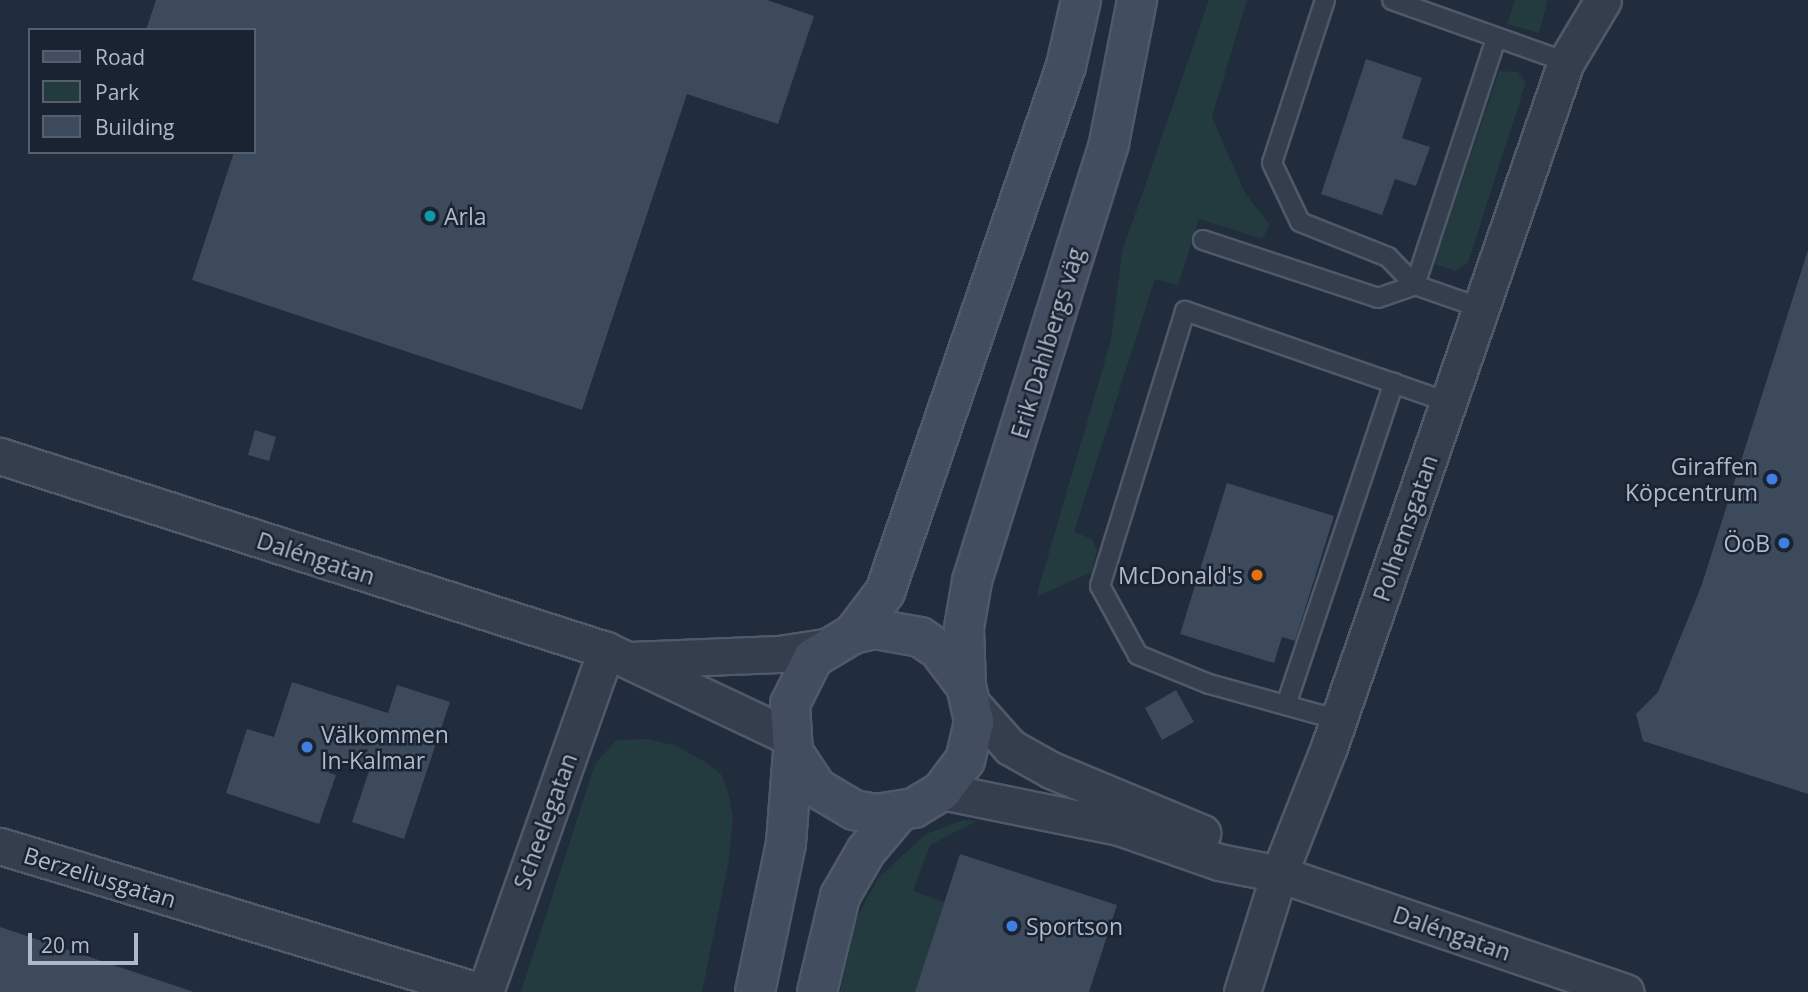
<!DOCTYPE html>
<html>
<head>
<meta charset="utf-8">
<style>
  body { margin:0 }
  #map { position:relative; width:1808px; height:992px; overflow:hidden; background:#212c3d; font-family:"Open Sans",sans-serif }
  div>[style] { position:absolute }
  .green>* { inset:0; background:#233a3e }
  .building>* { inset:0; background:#3d4a5c }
  .roads { filter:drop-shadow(2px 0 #505967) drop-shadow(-2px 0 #505967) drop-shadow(0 2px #505967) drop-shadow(0 -2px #505967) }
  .service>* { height:18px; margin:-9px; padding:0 9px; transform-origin:9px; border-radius:9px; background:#353e4d }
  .minor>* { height:35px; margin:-17.5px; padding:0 17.5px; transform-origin:17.5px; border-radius:17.5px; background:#353e4d }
  .secondary>* { height:38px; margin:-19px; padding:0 19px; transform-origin:19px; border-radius:19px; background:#434d60 }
  .dots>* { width:19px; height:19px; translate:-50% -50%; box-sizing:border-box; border:4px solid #1a2331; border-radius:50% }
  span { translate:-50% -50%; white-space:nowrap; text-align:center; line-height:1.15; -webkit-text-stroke:5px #1a2331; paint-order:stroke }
  .poi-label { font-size:23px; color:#b0b9c8 }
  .left { translate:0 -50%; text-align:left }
  .right { translate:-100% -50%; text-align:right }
  .street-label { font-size:23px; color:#b0b9c8 }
  .legend { position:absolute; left:28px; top:28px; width:228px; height:126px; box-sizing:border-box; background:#1a2331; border:2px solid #565f6d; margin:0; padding:9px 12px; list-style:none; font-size:21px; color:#b0b9c8 }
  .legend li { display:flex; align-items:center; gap:14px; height:35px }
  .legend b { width:35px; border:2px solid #565f6d }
  .scale { position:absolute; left:28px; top:933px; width:110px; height:32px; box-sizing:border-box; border:4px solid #b0b9c8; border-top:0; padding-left:9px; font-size:21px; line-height:24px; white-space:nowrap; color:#b0b9c8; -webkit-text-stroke:5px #1a2331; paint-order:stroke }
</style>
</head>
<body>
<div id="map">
  <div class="green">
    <div style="clip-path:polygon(1209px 0,1247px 0,1212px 117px,1245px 193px,1270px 225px,1262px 239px,1199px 219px,1178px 285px,1155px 279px,1074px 532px,1092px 539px,1097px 550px,1092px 572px,1036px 597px,1111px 340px,1122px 252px)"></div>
    <div style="clip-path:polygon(1515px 0,1548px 0,1539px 33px,1507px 24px)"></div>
    <div style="clip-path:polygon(1499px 71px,1518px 72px,1526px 82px,1468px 263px,1456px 271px,1434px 264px)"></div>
    <div style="clip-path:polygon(649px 739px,677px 746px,704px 761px,721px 774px,728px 792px,733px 817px,729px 860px,702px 992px,521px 992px,595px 764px,616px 740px)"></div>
    <div style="clip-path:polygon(963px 820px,977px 821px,930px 845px,913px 891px,944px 902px,915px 992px,840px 992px,856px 919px,878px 878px,926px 834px)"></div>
  </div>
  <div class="building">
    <div style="clip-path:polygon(156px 0,767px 0,814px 16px,778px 124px,687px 94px,582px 410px,192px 280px,234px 152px,254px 152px,254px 30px,146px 30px)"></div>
    <div style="clip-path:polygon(1366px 59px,1422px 78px,1402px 138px,1430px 147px,1416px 186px,1395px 179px,1382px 215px,1321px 194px)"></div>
    <div style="clip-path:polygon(1808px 250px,1808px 794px,1643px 741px,1636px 714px,1658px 692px,1701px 587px)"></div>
    <div style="clip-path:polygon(255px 430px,276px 437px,269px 461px,248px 455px)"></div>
    <div style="clip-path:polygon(1227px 483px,1334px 516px,1295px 641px,1282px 637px,1274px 663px,1180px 634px)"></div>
    <div style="clip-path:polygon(292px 682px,388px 713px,397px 685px,450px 702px,404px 839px,352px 822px,369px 771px,334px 760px,329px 773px,336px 775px,319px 824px,226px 793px,247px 729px,274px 737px)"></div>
    <div style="clip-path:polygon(1176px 690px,1194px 722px,1162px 740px,1145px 708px)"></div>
    <div style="clip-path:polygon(960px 854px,1117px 905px,1089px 992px,915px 992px)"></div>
    <div style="clip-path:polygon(0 927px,194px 992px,0 992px)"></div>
  </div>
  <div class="roads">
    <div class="service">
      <div style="left:1325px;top:0;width:171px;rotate:108deg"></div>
      <div style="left:1272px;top:163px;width:65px;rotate:64.6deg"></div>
      <div style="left:1300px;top:222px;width:95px;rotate:21.7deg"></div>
      <div style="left:1388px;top:257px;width:39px;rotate:46deg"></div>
      <div style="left:1415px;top:285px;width:70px;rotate:19.2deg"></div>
      <div style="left:1392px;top:0;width:185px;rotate:19.6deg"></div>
      <div style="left:1203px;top:240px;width:184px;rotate:18.3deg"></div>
      <div style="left:1378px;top:298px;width:39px;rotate:-19deg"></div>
      <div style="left:1415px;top:285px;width:259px;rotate:-71.8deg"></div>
      <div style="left:1286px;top:705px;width:340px;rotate:-71.5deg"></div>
      <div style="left:1339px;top:720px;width:135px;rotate:-164.5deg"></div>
      <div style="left:1209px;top:684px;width:77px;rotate:-157.8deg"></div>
      <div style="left:1138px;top:655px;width:79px;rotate:-118.8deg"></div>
      <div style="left:1100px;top:586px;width:288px;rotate:-72.8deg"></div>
      <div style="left:1185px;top:311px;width:278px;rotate:19.1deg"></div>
    </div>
    <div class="minor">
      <div style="left:0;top:456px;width:636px;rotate:17.75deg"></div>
      <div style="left:606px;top:650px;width:204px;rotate:25.3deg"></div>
      <div style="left:631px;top:660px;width:148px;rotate:-2.3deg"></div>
      <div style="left:779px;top:654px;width:48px;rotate:-8.5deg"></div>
      <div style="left:971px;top:703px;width:59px;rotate:48.4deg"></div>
      <div style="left:1010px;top:747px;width:47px;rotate:29.3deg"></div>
      <div style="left:1051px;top:770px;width:164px;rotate:22.6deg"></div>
      <div style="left:942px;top:791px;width:181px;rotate:11.5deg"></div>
      <div style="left:1119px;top:827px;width:106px;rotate:19.3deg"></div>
      <div style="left:1219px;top:862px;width:61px;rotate:11.3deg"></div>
      <div style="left:1279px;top:874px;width:366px;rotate:18.8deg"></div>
      <div style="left:0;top:846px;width:503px;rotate:16.88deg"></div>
      <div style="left:485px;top:992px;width:363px;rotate:-70.5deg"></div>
      <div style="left:1242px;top:992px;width:124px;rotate:-72.6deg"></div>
      <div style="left:1279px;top:874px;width:136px;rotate:-68.5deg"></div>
      <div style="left:1329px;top:747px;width:725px;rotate:-70.92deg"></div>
      <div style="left:1566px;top:62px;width:72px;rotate:-59.2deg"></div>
    </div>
    <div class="secondary">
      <div style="left:853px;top:634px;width:23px;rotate:-13deg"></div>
      <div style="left:875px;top:629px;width:46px;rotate:10.1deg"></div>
      <div style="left:920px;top:637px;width:23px;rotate:34deg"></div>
      <div style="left:939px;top:650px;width:45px;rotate:53.1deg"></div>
      <div style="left:966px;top:686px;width:37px;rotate:77deg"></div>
      <div style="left:974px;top:722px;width:39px;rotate:103deg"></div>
      <div style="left:965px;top:760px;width:39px;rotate:127deg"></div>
      <div style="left:942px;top:791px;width:33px;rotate:149deg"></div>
      <div style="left:914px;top:808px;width:38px;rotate:171deg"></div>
      <div style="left:876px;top:814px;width:22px;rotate:-170deg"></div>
      <div style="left:854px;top:810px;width:43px;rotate:-149.3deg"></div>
      <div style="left:817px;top:788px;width:43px;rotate:-123.7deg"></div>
      <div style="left:793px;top:752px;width:48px;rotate:-93.6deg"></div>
      <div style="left:790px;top:704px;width:51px;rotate:-63.4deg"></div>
      <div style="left:813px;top:658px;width:47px;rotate:-31deg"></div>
      <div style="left:853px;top:634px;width:53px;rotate:-52.7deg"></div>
      <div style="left:885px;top:592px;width:556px;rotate:-71.01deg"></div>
      <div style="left:1066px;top:66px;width:68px;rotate:-77.2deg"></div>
      <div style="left:966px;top:686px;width:58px;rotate:-92deg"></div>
      <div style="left:964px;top:628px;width:48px;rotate:-80.3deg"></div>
      <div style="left:972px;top:581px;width:459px;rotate:-72.6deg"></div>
      <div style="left:1109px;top:143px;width:146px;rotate:-78.9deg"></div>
      <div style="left:755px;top:992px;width:152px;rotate:-78.2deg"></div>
      <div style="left:786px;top:843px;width:91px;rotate:-85.6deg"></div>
      <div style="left:817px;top:992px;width:99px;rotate:-76.5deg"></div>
      <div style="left:840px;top:896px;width:52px;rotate:-60deg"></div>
      <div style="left:866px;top:851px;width:50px;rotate:-49.9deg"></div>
    </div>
  </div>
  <div class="dots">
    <div style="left:430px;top:216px;background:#0f9aa8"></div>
    <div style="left:1772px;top:479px;background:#3f7fe0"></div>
    <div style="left:1784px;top:543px;background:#3f7fe0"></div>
    <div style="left:1257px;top:575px;background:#e8710a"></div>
    <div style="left:307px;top:747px;background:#3f7fe0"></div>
    <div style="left:1012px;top:926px;background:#3f7fe0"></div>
  </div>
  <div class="poi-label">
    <span class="left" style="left:444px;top:216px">Arla</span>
    <span class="right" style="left:1758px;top:479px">Giraffen<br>Köpcentrum</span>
    <span class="right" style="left:1770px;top:543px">ÖoB</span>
    <span class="right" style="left:1243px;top:575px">McDonald's</span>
    <span class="left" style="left:321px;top:747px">Välkommen<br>In-Kalmar</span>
    <span class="left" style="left:1026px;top:926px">Sportson</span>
  </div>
  <div class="street-label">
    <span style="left:1047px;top:343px;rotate:-73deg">Erik Dahlbergs väg</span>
    <span style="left:1405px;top:528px;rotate:-71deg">Polhemsgatan</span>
    <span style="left:316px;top:558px;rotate:18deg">Daléngatan</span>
    <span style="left:545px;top:821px;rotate:-70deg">Scheelegatan</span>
    <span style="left:100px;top:877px;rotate:17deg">Berzeliusgatan</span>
    <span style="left:1452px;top:933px;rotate:19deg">Daléngatan</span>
  </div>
  <ul class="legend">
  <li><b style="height:9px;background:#434d60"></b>Road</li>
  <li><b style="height:19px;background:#233a3e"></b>Park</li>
  <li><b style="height:19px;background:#3d4a5c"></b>Building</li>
  </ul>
  <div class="scale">20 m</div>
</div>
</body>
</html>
